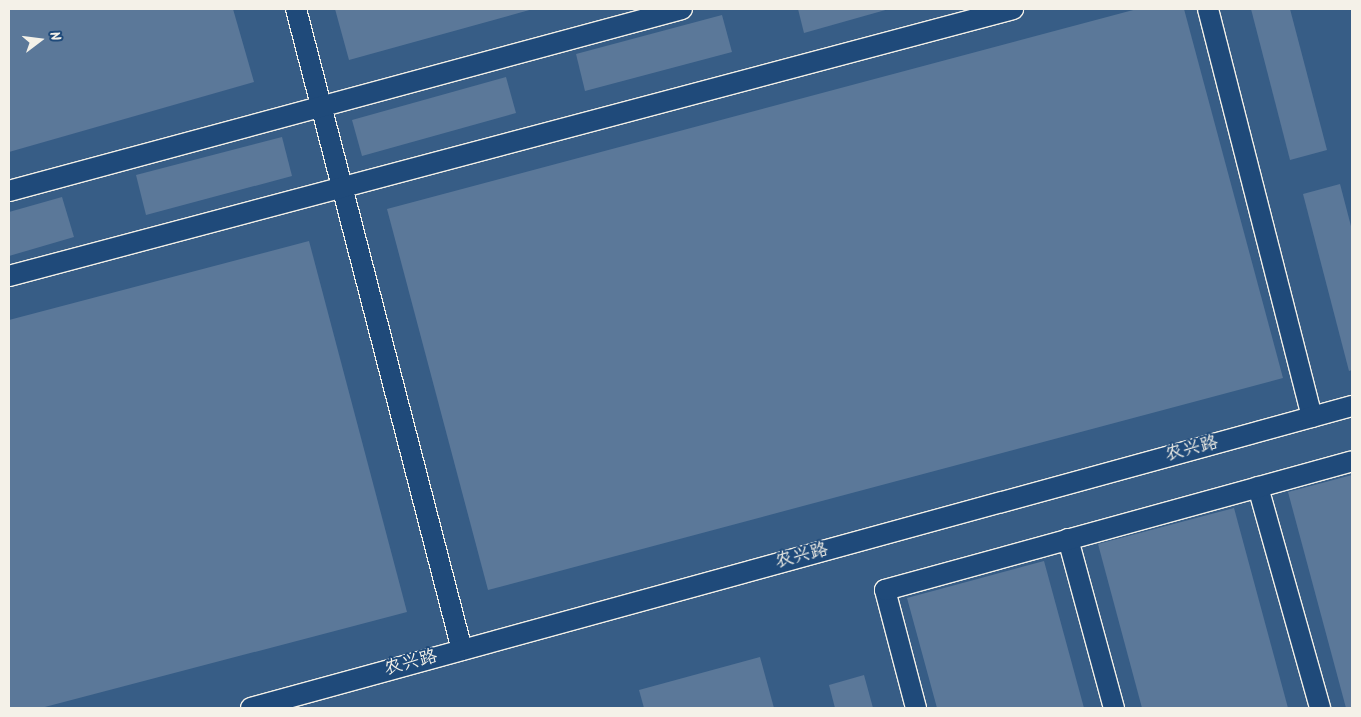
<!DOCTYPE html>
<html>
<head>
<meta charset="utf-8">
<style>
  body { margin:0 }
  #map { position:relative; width:1361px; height:717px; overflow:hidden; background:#28517e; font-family:Kalam,"LXGW WenKai TC",sans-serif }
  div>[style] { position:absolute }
  .built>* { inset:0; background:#375d86 }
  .building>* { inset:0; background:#5b7899 }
  .roads { filter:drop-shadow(1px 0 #f4f1e8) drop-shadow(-1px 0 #f4f1e8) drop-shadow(0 1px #f4f1e8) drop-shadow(0 -1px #f4f1e8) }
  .minor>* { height:20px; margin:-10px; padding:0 10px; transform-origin:10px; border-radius:10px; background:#1f4a7a }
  span { translate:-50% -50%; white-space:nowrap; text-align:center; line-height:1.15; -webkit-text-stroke:4px #1f4a7a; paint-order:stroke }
  .street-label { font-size:18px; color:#f4f1e8 }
  .frame { position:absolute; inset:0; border:10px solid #f4f1e8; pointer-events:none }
  .north { position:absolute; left:15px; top:15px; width:50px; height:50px; -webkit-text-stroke:4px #1f4a7a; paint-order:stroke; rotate:75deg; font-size:14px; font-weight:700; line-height:20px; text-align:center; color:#f4f1e8 }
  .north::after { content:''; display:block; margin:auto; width:18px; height:22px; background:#f4f1e8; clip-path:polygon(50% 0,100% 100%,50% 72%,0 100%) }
</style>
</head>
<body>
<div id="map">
  <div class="built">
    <div style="clip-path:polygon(9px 9px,1352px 9px,1352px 708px,9px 708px)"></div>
  </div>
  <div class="building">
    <div style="clip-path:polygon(9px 9px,233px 9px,254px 82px,9px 152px)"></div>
    <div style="clip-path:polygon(335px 9px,533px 9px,349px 60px)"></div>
    <div style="clip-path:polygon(798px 9px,889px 9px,804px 33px)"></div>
    <div style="clip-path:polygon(1137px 9px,1184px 9px,1283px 378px,488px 590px,387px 209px)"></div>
    <div style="clip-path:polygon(1251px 9px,1290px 9px,1327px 150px,1290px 160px)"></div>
    <div style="clip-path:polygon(722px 15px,732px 52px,585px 91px,576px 54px)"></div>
    <div style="clip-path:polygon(506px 77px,516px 113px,362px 156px,352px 120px)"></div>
    <div style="clip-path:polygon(282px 137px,292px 176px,146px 215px,136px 175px)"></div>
    <div style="clip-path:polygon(1340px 184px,1352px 230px,1352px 370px,1349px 371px,1303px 194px)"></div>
    <div style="clip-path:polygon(62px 197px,74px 237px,9px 256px,9px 212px)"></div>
    <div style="clip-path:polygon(309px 241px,407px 612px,41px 708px,9px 708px,9px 320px)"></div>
    <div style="clip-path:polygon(1352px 475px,1352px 708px,1346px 708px,1288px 492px)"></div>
    <div style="clip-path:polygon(1234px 508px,1288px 708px,1142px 708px,1098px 544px)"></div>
    <div style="clip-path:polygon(1044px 561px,1084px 708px,937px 708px,907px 598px)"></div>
    <div style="clip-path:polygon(760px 657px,774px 708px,644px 708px,639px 690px)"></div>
    <div style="clip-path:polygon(864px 675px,873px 708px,835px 708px,829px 685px)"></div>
  </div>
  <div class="roads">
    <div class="minor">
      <div style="left:296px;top:9px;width:662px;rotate:75.48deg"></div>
      <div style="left:1208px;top:9px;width:421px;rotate:75.7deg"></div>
      <div style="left:9px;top:191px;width:697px;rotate:-15.13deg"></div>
      <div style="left:9px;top:276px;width:1039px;rotate:-14.89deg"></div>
      <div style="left:1258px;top:487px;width:230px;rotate:74.3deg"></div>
      <div style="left:1068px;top:539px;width:175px;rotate:74.8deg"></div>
      <div style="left:251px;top:708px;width:1142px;rotate:-15.34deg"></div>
      <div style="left:916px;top:708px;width:122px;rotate:-104.7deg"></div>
      <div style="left:885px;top:590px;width:484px;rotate:-15.4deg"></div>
    </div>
  </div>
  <div class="street-label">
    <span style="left:1192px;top:450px;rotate:-15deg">农兴路</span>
    <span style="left:802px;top:557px;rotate:-15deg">农兴路</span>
    <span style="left:411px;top:664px;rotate:-15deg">农兴路</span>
  </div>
  <div class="frame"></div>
  <div class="north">N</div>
</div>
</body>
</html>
